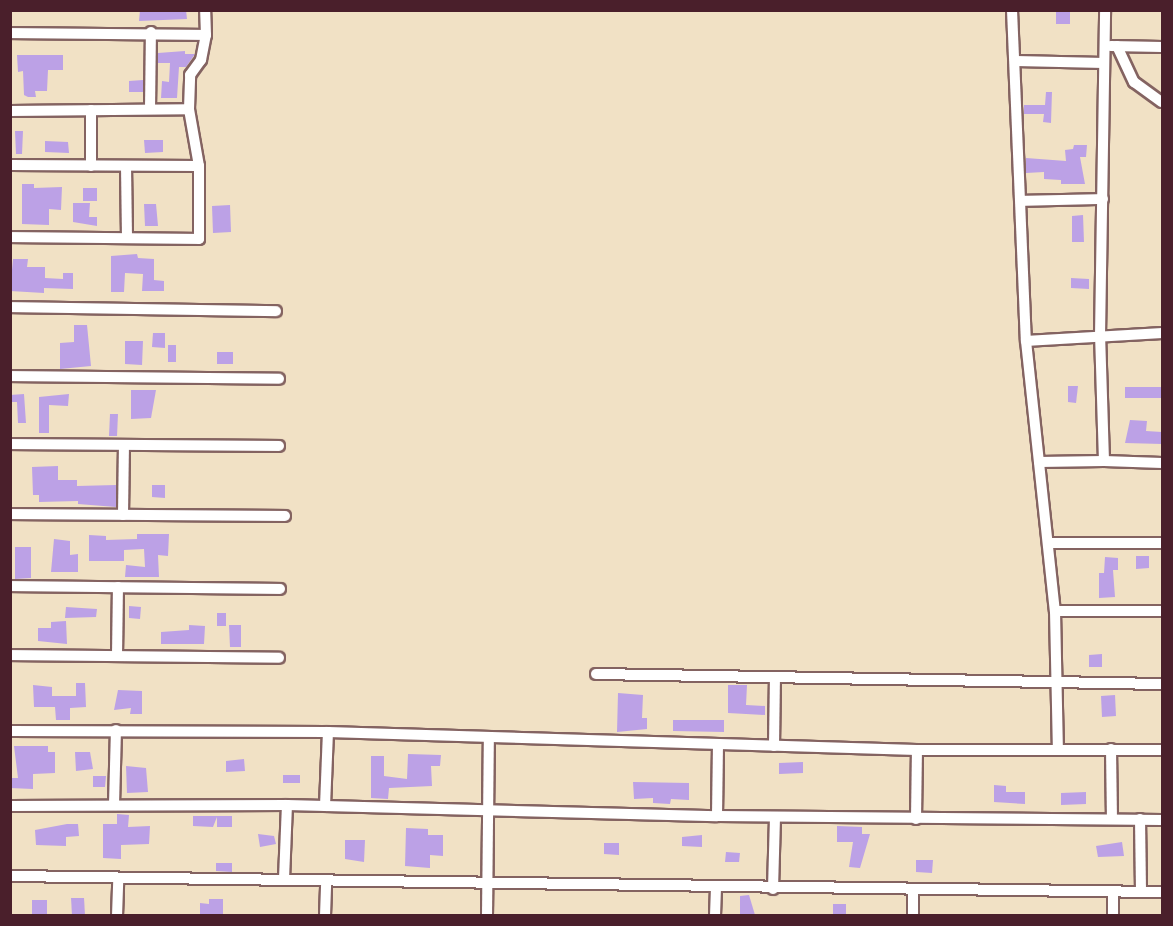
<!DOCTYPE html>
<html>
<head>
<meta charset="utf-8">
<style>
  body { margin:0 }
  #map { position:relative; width:1173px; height:926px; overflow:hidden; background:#f1e1c5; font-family:Sriracha,sans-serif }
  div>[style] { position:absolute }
  .building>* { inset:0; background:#bca1e6 }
  .roads { filter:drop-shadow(2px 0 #846361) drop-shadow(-2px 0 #846361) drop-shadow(0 2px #846361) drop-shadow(0 -2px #846361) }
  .minor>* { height:10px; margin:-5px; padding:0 5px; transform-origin:5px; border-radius:5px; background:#fff }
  span { translate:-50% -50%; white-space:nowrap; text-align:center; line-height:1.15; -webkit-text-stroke:5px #f6f6f2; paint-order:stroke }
  .frame { position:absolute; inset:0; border:12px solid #4a1f2b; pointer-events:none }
</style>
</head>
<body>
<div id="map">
  <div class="building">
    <div style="clip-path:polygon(140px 10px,186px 10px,187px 19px,139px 21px)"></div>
    <div style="clip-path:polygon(1056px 10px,1070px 10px,1070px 24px,1056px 24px)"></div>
    <div style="clip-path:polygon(185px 51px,185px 54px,195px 54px,186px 67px,179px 67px,177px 98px,161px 98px,162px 81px,169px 82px,170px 63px,158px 63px,158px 53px)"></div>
    <div style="clip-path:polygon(17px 55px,63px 55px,63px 70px,48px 70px,47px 91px,35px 91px,36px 97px,28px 97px,24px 95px,23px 71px,18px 72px)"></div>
    <div style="clip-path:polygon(143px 80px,143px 92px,129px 92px,129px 81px)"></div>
    <div style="clip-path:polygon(1046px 92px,1052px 92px,1051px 123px,1043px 122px,1044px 114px,1024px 114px,1024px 105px,1045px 105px)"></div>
    <div style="clip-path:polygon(15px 131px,23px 131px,22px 154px,16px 154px)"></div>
    <div style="clip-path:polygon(144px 140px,163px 140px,163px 152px,145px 153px)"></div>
    <div style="clip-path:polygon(45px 141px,68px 142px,69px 153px,45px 152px)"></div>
    <div style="clip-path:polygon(1074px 145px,1087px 145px,1086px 157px,1080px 157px,1085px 184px,1061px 184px,1061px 180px,1044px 179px,1044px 172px,1026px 173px,1026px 158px,1066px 161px,1065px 150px,1073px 149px)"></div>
    <div style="clip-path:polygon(22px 184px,34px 184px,34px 188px,62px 187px,61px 210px,49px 209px,49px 225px,22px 224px)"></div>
    <div style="clip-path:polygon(83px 188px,97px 188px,97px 201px,83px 201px)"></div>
    <div style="clip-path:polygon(73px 203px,90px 203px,89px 217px,97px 217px,97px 226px,73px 222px)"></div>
    <div style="clip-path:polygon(144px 204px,156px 204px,158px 226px,145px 226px)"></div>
    <div style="clip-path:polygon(230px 205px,231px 232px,213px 233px,212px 206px)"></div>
    <div style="clip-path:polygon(1083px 215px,1084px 242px,1072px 242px,1072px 216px)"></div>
    <div style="clip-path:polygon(137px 254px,138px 258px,154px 259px,154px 280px,164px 281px,164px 291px,142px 291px,143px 274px,125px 273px,124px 292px,111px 292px,111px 256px)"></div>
    <div style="clip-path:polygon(13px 259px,28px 259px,27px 267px,45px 267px,45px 278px,63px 279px,63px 273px,73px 273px,73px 289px,44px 288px,44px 293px,10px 291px)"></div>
    <div style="clip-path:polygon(1071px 278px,1089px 279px,1089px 289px,1071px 288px)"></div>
    <div style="clip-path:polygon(74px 325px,87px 325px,91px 366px,60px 369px,60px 343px,74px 342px)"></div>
    <div style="clip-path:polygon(153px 333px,165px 333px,165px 348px,152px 347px)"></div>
    <div style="clip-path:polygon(125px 341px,143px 341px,142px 365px,125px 364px)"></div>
    <div style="clip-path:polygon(168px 345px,176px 345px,176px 362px,168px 362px)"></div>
    <div style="clip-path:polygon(217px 352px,233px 352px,233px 364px,217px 364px)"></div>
    <div style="clip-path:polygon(1068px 386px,1078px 386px,1076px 403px,1068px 402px)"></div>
    <div style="clip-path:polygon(1125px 387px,1162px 387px,1162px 398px,1125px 398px)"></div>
    <div style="clip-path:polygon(131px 390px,156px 390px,151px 418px,131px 419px)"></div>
    <div style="clip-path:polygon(24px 394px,26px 423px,18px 423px,17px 402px,10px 402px,10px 395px)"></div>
    <div style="clip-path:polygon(69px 394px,68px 406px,49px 405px,49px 433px,39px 433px,39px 397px)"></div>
    <div style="clip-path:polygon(110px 414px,118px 414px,117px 436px,109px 436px)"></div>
    <div style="clip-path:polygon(1130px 420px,1147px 421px,1146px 431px,1162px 432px,1162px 444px,1125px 443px)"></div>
    <div style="clip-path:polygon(58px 466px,58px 480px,77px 480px,77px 486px,116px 485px,116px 507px,78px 504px,78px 501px,39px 502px,39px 495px,33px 495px,32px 467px)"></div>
    <div style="clip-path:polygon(152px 485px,165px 485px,165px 498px,152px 497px)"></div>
    <div style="clip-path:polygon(137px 534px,169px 534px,168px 556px,158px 555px,159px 577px,125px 577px,126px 565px,145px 567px,144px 549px,124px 550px,124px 561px,89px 561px,89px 535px,106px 536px,106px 540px,137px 539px)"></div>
    <div style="clip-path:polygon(54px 539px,70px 541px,70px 555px,78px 554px,78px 572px,51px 572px)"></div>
    <div style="clip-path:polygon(15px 547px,31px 547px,31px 578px,15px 579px)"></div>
    <div style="clip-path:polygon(1136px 556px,1149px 556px,1149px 568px,1136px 569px)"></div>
    <div style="clip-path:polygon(1105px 557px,1118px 558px,1118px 570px,1113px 570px,1115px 597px,1099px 598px,1099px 573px,1104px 573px)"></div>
    <div style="clip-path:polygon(129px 606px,141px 607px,140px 619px,129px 618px)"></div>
    <div style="clip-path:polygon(66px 607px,97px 609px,96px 617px,65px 618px)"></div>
    <div style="clip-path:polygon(217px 613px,226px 613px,226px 626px,217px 626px)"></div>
    <div style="clip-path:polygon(66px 621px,67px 644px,38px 641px,38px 628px,51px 628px,51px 622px)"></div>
    <div style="clip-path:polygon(189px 625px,205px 626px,204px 644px,161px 644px,161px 632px,189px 630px)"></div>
    <div style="clip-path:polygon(229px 625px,241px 625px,241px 647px,230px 647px)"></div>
    <div style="clip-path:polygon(1102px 654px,1102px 667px,1089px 667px,1089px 655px)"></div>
    <div style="clip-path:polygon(76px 683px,85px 683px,86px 707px,70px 708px,70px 720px,56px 720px,55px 707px,34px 707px,33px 685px,52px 687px,52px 696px,76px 696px)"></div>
    <div style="clip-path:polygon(728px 685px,747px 685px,746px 705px,765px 706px,765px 715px,728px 713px)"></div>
    <div style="clip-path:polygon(118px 690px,142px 691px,142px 714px,130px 714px,131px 708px,114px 710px)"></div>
    <div style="clip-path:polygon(618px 693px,643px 695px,642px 718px,647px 718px,647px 729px,617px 732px)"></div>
    <div style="clip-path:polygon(1115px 695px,1116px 716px,1102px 717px,1101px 696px)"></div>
    <div style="clip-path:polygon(673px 720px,724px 720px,724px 732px,673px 731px)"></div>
    <div style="clip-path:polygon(14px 746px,48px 746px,48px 752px,55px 752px,55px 773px,33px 774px,33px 789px,10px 788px,10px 778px,18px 778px)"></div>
    <div style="clip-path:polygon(75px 752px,90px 752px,93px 769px,76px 771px)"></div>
    <div style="clip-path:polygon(408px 754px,441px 755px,440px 766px,431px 766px,432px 786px,389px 788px,388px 799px,371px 798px,371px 756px,384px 756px,384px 776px,407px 779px)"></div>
    <div style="clip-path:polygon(244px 759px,245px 771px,226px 772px,226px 761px)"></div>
    <div style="clip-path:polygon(803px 762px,803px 773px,779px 774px,779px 763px)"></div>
    <div style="clip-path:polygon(126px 766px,146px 768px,148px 792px,127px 793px)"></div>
    <div style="clip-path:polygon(283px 775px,300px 775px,300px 783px,283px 783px)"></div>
    <div style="clip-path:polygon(93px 776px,106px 776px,105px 787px,93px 787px)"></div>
    <div style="clip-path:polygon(633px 782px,689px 783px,689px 800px,671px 799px,670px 804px,653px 803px,653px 798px,634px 799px)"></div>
    <div style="clip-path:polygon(994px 785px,1006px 786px,1006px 792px,1025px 792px,1025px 804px,994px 802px)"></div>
    <div style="clip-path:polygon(1086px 792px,1086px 804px,1061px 805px,1061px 793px)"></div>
    <div style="clip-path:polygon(117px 814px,129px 815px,128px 827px,150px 826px,149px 844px,121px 845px,121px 859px,103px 858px,103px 824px,117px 824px)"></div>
    <div style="clip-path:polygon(193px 816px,232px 816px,232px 827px,217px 827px,217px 817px,213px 827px,193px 826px)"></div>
    <div style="clip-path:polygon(67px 824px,78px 824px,79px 836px,66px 837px,66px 846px,36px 845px,35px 830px)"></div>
    <div style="clip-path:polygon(837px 826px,862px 827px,862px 834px,870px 834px,860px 868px,849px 867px,853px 842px,837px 842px)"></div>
    <div style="clip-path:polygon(406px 828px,428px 829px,428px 835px,443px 835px,443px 856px,430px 855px,430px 868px,405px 866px)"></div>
    <div style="clip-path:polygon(258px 834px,274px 836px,276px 844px,260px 847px)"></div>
    <div style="clip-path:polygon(702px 835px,702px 847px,682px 846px,682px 837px)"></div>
    <div style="clip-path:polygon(345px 840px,365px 840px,364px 862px,345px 859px)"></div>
    <div style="clip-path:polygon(1122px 842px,1124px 856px,1098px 857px,1096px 846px)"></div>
    <div style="clip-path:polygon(604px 843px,619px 843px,619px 855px,604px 854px)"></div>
    <div style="clip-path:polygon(726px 852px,740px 853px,739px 862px,725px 862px)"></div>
    <div style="clip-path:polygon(916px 860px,933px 860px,932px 873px,916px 872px)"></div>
    <div style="clip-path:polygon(216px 863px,232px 863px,232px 872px,216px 871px)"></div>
    <div style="clip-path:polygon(749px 895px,755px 915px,740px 915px,740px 896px)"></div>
    <div style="clip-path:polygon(71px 898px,84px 898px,85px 915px,72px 915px)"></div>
    <div style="clip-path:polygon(209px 899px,223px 899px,223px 915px,200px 915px,200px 903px,209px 904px)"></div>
    <div style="clip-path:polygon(32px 900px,47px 900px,47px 915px,32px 915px)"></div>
    <div style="clip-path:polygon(833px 904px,846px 904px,846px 915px,833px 915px)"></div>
  </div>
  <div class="roads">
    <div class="minor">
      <div style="left:1012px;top:10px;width:331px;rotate:87.6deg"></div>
      <div style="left:1026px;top:341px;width:272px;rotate:83.9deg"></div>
      <div style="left:1055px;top:611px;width:138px;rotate:88.8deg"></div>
      <div style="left:10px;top:33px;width:196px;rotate:0.6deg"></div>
      <div style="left:1111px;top:46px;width:51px;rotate:1.1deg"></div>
      <div style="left:1117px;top:46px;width:40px;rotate:65deg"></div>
      <div style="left:1134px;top:82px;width:34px;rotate:36deg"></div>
      <div style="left:1016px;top:61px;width:88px;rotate:1.3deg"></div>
      <div style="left:150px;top:109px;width:77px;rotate:-89.3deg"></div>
      <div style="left:10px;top:111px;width:179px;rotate:-0.6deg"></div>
      <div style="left:10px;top:165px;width:189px;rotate:0.3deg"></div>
      <div style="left:91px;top:166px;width:56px;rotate:-90deg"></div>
      <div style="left:126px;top:166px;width:70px;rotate:89.2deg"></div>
      <div style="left:1021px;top:201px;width:82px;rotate:-1.4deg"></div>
      <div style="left:10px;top:237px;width:189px;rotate:0.6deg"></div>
      <div style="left:199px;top:239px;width:73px;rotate:-90deg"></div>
      <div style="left:199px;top:166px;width:58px;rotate:-100deg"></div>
      <div style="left:189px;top:109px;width:34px;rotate:-88deg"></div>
      <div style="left:190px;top:75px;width:19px;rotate:-54deg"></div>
      <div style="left:201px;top:60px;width:25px;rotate:-79deg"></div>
      <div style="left:206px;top:35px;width:25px;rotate:-92deg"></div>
      <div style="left:10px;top:307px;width:266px;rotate:0.9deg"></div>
      <div style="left:1026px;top:341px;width:136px;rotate:-3.4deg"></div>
      <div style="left:10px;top:376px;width:269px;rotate:0.6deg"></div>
      <div style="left:10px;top:444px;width:269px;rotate:0.4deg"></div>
      <div style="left:1104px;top:461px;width:58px;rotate:2deg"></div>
      <div style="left:1039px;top:462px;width:65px;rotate:-0.9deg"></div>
      <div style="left:1104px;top:461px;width:125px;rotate:-91.8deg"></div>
      <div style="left:1100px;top:336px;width:326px;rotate:-89.1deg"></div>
      <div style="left:10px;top:514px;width:275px;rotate:0.4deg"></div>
      <div style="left:123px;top:515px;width:70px;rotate:-89.2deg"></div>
      <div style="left:1048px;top:543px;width:114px"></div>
      <div style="left:10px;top:586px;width:270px;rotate:0.6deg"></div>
      <div style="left:1055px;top:611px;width:107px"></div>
      <div style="left:10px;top:655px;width:269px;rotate:0.6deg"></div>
      <div style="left:117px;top:656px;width:69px;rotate:-89.2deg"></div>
      <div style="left:596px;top:674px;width:566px;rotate:1.01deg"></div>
      <div style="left:10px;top:731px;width:318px;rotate:0.2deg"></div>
      <div style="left:328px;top:732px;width:589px;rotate:1.75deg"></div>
      <div style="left:917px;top:750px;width:245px"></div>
      <div style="left:774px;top:746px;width:69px;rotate:-89.2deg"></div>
      <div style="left:1111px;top:749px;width:70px;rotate:89.2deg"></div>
      <div style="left:114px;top:805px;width:75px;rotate:-88.5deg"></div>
      <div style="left:10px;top:806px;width:277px;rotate:-0.2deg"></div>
      <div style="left:287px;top:805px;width:430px;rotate:1.5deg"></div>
      <div style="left:717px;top:816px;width:445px;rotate:0.5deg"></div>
      <div style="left:325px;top:806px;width:74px;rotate:-87.7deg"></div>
      <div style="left:717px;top:816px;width:72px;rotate:-89.2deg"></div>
      <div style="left:916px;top:819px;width:69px;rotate:-89.2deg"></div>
      <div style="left:1140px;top:819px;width:73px;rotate:89.2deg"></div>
      <div style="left:10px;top:876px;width:1152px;rotate:0.8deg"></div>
      <div style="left:284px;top:879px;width:74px;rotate:-87.7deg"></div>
      <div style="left:773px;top:889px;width:72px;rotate:-88.4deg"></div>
      <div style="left:913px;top:891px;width:25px;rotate:90deg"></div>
      <div style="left:1113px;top:892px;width:24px;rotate:90deg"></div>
      <div style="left:117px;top:916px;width:38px;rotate:-88deg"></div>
      <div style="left:325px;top:916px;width:36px;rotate:-88deg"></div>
      <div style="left:487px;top:916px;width:178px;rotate:-89.4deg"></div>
      <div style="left:715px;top:916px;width:28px;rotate:-88deg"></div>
    </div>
  </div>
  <div class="frame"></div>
</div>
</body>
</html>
